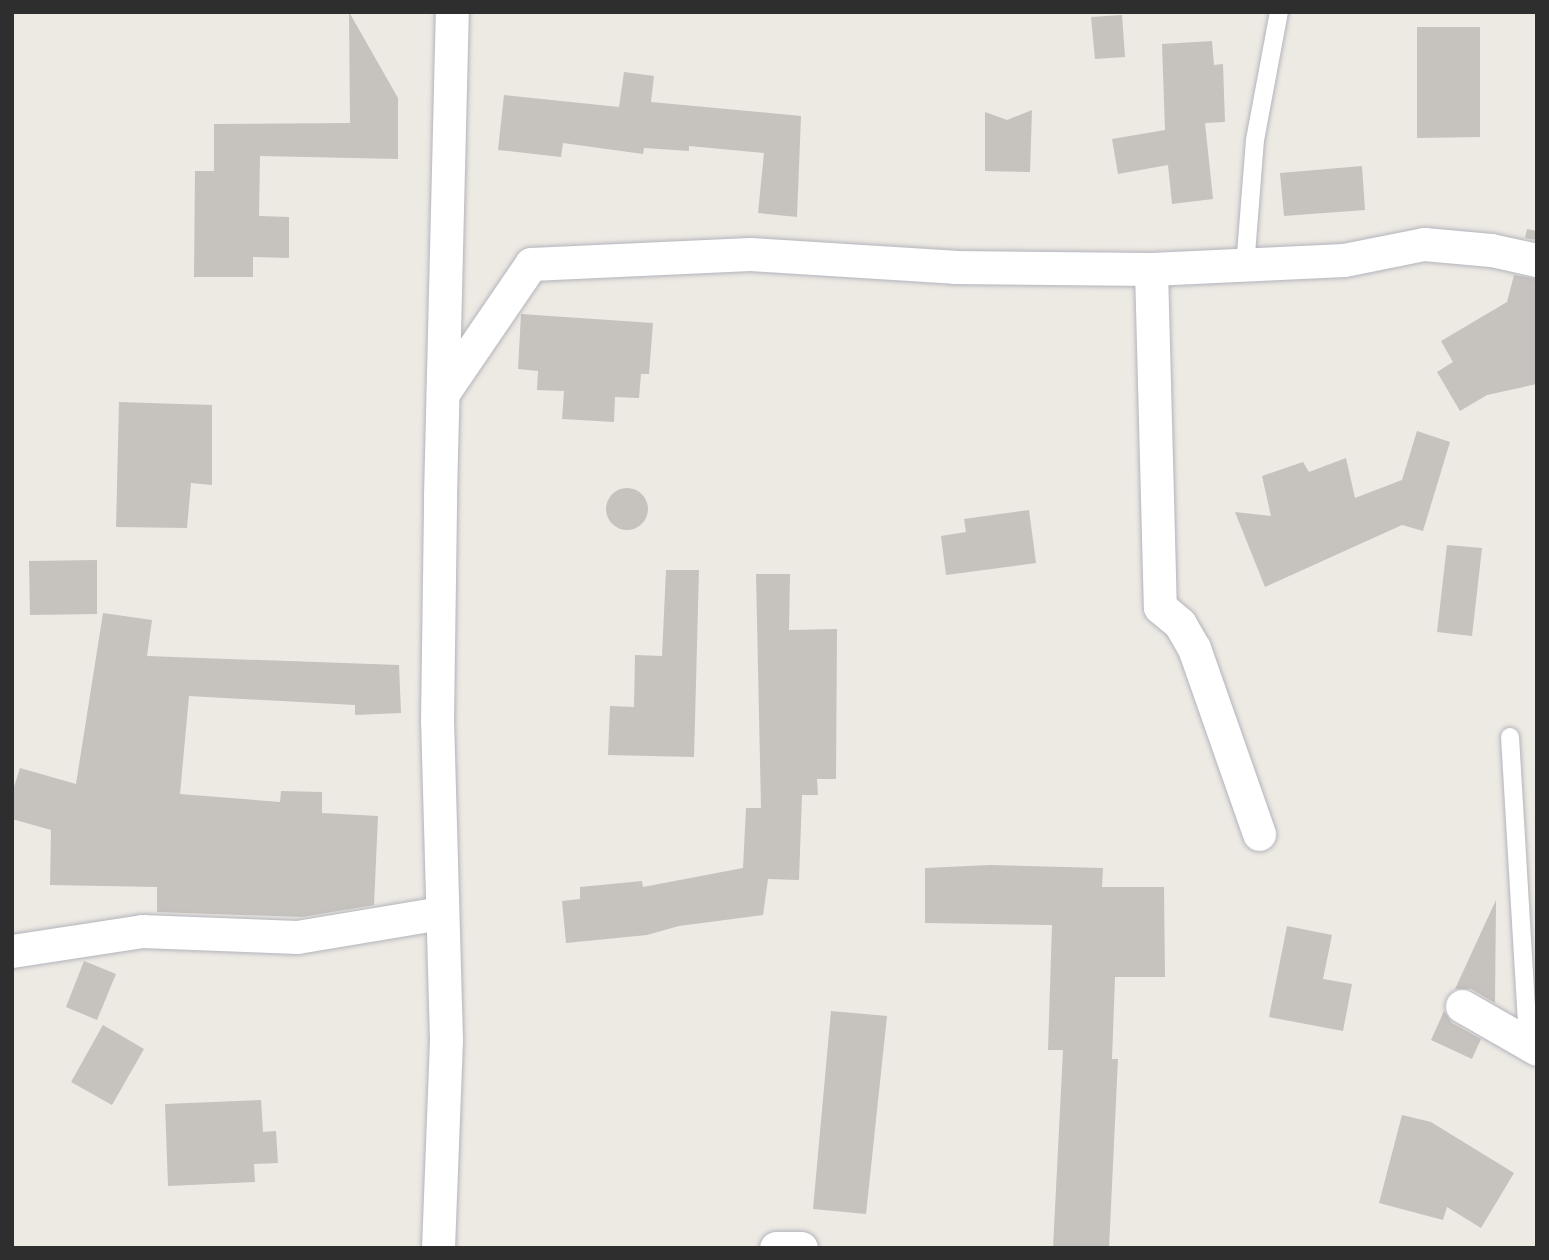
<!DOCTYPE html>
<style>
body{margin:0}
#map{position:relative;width:1549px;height:1260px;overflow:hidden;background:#ede9e3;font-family:"Work Sans",sans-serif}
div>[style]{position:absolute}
.building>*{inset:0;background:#c6c2be}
.round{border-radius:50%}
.roads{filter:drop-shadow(0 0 2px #b3b4bc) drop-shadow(0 0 2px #b3b4bc)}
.lane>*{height:18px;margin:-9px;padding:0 9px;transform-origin:9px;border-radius:9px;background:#fff}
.street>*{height:33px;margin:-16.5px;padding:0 16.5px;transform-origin:16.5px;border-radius:16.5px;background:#fff}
span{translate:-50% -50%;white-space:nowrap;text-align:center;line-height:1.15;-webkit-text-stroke:7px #fff;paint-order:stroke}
.frame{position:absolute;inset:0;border:14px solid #2e2e2e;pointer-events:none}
</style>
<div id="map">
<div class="building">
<div style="clip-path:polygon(349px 12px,398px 98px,398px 159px,260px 156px,259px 216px,289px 217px,289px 258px,253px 257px,253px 277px,194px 277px,195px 171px,214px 171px,214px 124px,350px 123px)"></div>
<div style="clip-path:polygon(1122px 15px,1125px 57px,1095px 59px,1091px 17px)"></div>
<div style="clip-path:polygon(1417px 27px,1480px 27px,1480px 137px,1417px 138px)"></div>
<div style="clip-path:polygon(1212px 41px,1214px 65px,1223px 64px,1225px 122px,1205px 123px,1213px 199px,1172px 204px,1168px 165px,1118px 174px,1112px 139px,1165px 130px,1162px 44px)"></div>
<div style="clip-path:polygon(624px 72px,654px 76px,651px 102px,801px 116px,797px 217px,758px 213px,764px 153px,689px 146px,689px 151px,644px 148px,643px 154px,563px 143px,561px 157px,498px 150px,504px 95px,619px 107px)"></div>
<div style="clip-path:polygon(1032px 110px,1030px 172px,985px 171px,985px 112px,1007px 120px)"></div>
<div style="clip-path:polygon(1362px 166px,1365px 210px,1284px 216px,1280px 173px)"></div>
<div style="clip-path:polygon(1527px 229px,1537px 231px,1537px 240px,1525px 238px)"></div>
<div style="clip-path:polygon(1514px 275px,1537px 279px,1537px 384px,1487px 395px,1460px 411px,1437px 372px,1453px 362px,1441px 341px,1507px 302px)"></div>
<div style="clip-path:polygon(521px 314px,653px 323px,649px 374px,641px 374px,639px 398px,615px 397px,614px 422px,562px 419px,564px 391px,537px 390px,538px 371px,518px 369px)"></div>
<div style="clip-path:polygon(119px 402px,212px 405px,212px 485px,191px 483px,187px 528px,116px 527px)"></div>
<div style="clip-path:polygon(1417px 431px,1450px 442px,1423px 531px,1402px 525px,1265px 587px,1235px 512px,1271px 516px,1262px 476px,1303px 462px,1309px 472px,1346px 458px,1355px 498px,1402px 480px)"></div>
<div class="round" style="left:606px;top:488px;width:42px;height:42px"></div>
<div style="clip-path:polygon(1029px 510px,1036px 563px,946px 575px,941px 536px,966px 532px,964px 519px)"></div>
<div style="clip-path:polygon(1447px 545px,1482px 548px,1472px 636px,1437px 632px)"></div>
<div style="clip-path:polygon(97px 560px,97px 614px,30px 615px,29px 561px)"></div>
<div style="clip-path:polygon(666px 570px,699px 570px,694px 757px,608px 755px,610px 706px,634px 707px,635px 655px,662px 656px)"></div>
<div style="clip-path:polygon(756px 574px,790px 574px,789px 630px,837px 629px,836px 779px,817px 779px,818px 795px,802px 795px,799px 880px,768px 879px,763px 915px,679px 926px,647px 935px,566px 943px,562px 901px,580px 899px,580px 887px,642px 881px,643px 887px,743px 868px,746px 808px,761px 808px)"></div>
<div style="clip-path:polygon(103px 613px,152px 620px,147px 656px,399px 665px,401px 713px,355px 715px,355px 705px,189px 696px,180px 794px,280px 802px,281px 791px,322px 792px,322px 813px,378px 816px,374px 905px,302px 917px,157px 912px,157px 887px,50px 885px,51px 830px,12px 819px,12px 793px,20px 768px,76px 784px)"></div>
<div style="clip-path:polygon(990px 865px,1103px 868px,1102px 887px,1164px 887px,1165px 977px,1115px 977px,1112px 1059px,1118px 1059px,1109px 1248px,1053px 1248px,1063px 1050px,1048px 1050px,1052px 925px,925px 923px,925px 868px)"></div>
<div style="clip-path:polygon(1496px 900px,1495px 1003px,1471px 989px,1455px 989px)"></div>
<div style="clip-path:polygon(1287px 926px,1332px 935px,1323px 979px,1352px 984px,1343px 1031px,1269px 1017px)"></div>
<div style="clip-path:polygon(84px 961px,116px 974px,97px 1020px,66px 1007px)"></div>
<div style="clip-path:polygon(831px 1011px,887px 1016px,866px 1214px,813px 1209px)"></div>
<div style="clip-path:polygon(1444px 1011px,1452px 1023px,1481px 1039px,1472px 1059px,1431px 1040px)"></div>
<div style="clip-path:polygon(103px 1025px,144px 1049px,112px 1105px,71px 1082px)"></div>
<div style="clip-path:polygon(261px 1100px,263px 1132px,276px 1131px,278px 1163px,254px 1164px,255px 1182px,168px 1186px,165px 1104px)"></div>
<div style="clip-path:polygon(1402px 1115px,1431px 1122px,1514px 1173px,1481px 1228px,1447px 1207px,1443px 1220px,1379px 1203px)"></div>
</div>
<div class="roads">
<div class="lane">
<div style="left:1245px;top:267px;width:127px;rotate:-85.5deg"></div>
<div style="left:1255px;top:140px;width:130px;rotate:-79.4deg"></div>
<div style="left:1510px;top:737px;width:308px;rotate:86.6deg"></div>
</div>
<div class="street">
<div style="left:1151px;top:269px;width:338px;rotate:88.5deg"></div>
<div style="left:1160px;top:607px;width:26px;rotate:40deg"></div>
<div style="left:1180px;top:624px;width:28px;rotate:60deg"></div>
<div style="left:1194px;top:648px;width:197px;rotate:70.7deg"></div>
<div style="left:443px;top:393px;width:156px;rotate:-55.7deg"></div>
<div style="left:531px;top:264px;width:219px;rotate:-2.6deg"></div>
<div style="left:750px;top:254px;width:204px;rotate:3.6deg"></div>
<div style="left:954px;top:267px;width:197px;rotate:0.6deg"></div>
<div style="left:1151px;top:269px;width:193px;rotate:-2.7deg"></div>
<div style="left:1344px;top:260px;width:82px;rotate:-11.3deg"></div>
<div style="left:1424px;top:244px;width:67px;rotate:5.1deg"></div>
<div style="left:1491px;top:250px;width:47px;rotate:12.3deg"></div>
<div style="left:12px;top:951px;width:132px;rotate:-8.7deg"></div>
<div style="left:142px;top:931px;width:155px;rotate:2.2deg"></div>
<div style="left:297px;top:937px;width:146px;rotate:-9.5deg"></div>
<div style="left:1462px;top:1006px;width:86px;rotate:29.8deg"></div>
<div style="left:438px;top:1248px;width:208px;rotate:-87.8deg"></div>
<div style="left:446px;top:1040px;width:319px;rotate:-91.6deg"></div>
<div style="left:437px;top:721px;width:225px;rotate:-89.2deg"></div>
<div style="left:440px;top:496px;width:484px;rotate:-88.6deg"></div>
<div style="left:776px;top:1248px;width:25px"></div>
</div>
</div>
<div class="frame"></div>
</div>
